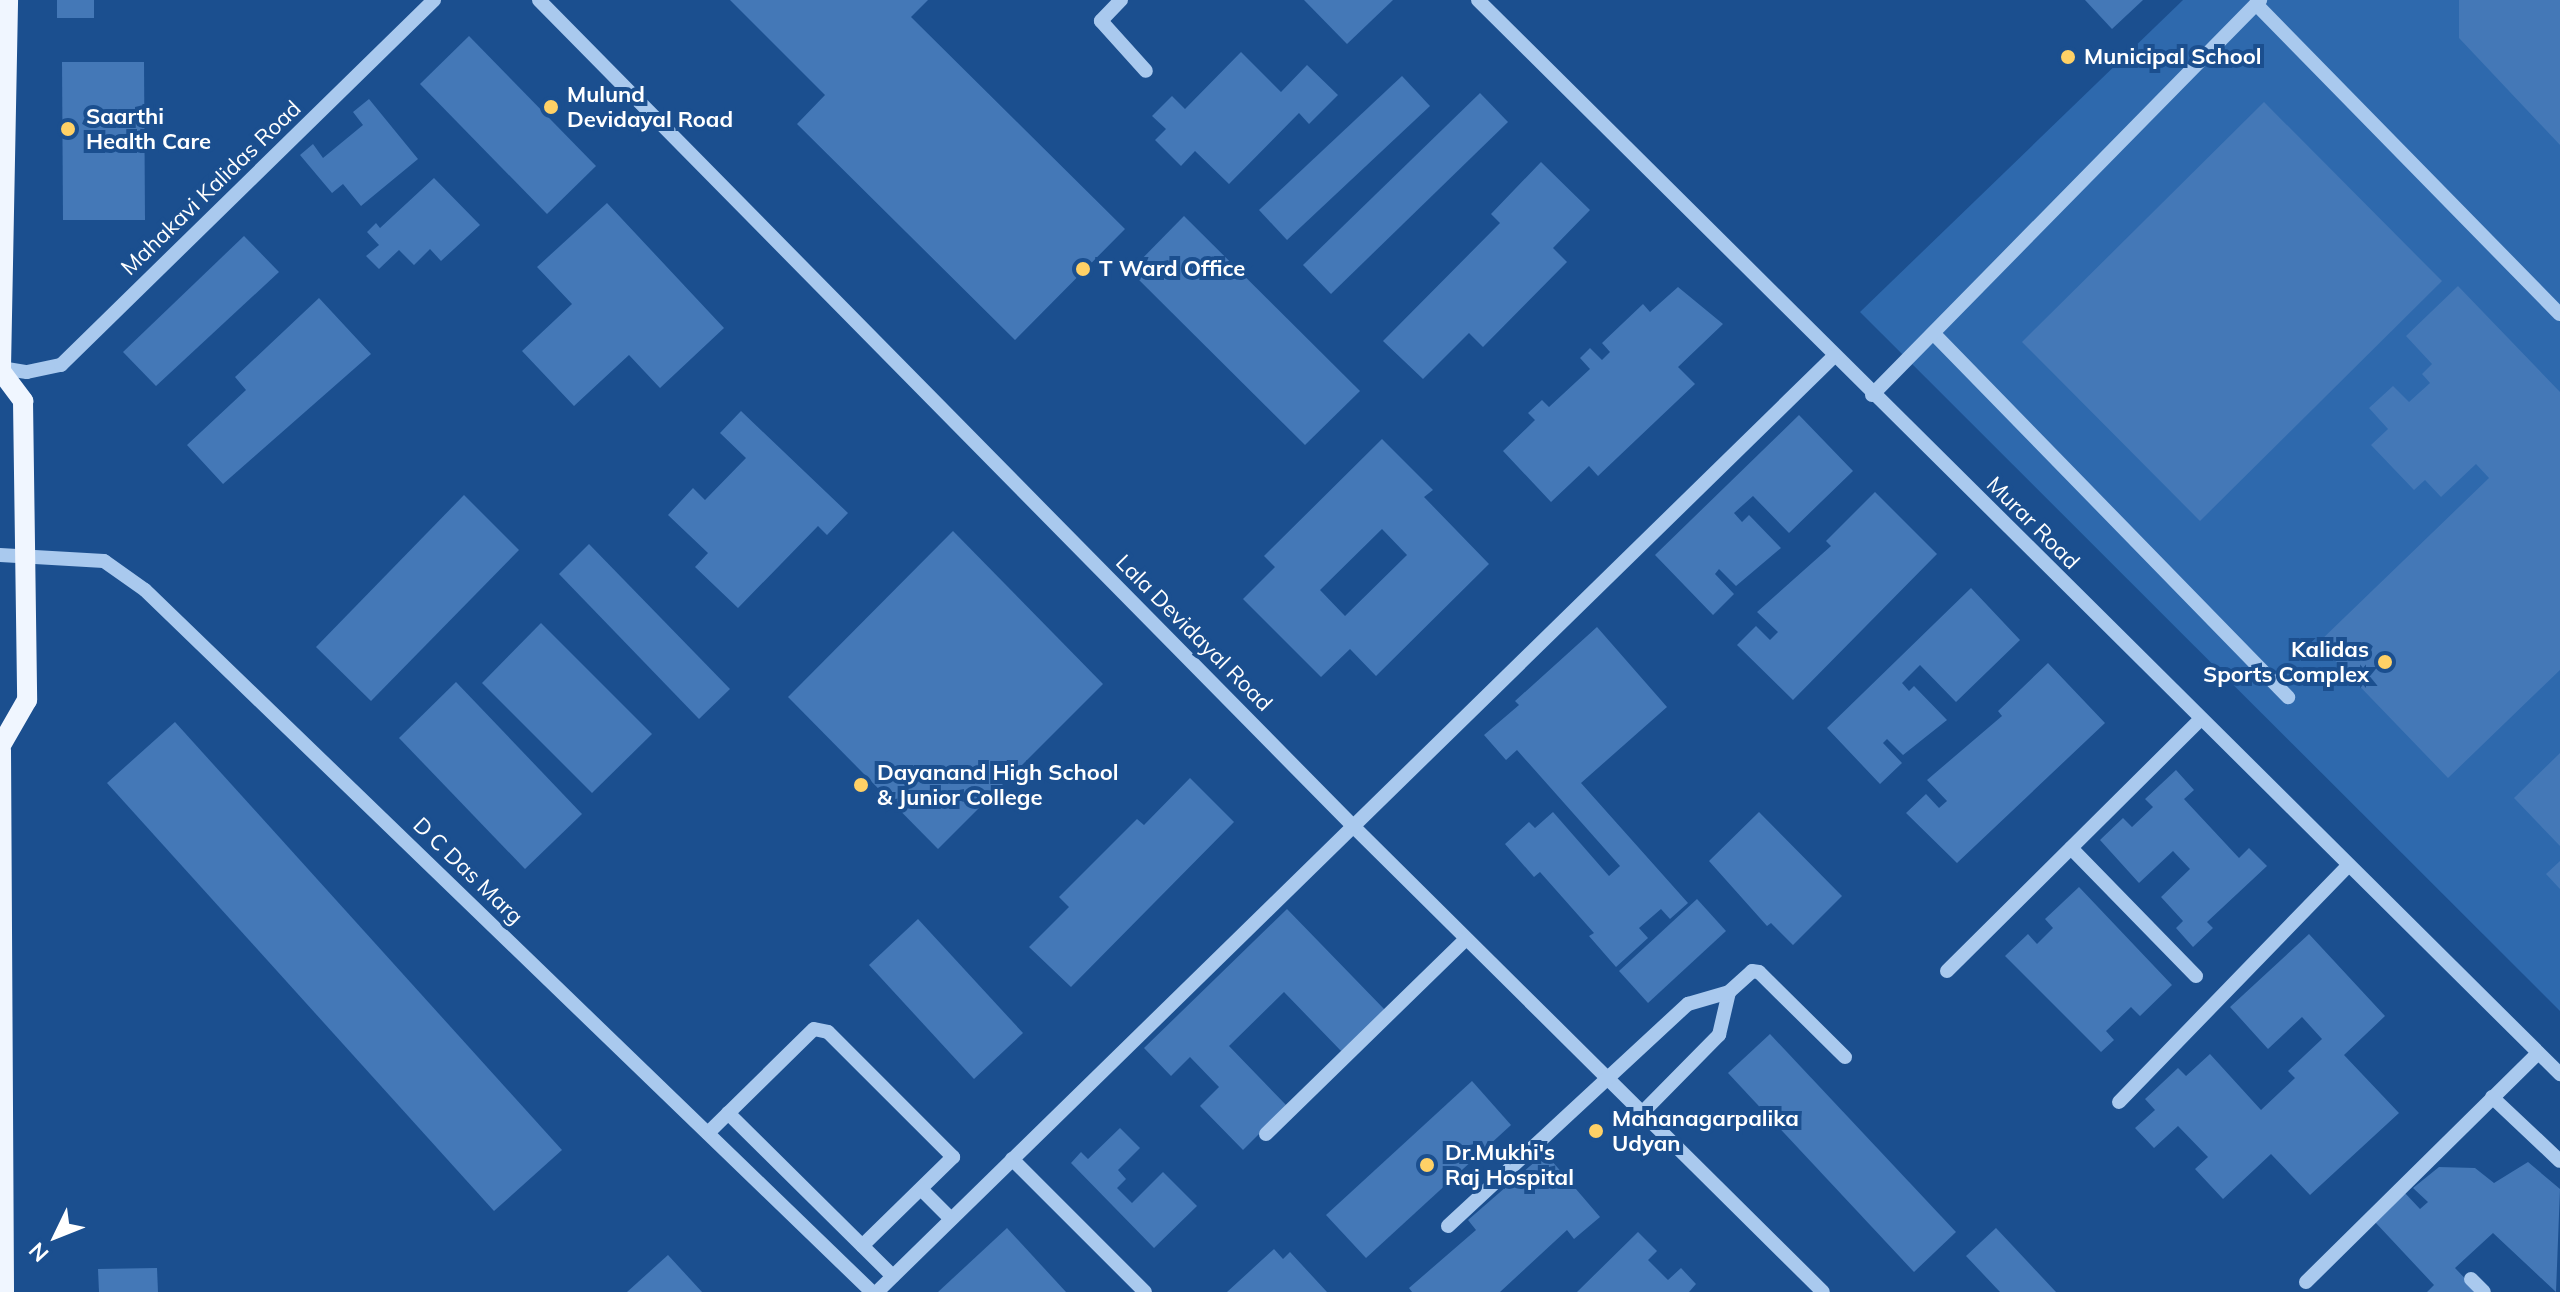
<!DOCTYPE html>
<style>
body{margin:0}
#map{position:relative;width:2560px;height:1292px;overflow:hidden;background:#1b4f8f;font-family:Mulish,sans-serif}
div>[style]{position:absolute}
.green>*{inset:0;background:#2e69ad}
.building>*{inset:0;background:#4478b7}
.minor>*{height:14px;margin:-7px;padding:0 7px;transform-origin:7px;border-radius:7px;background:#a9c9ee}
.major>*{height:20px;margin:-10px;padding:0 10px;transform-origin:10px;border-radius:10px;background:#f0f6ff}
.dots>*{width:22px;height:22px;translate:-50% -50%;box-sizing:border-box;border:4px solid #1b4f8f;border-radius:50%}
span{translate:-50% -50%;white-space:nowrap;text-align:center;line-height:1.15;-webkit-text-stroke:8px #1b4f8f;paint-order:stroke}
.poi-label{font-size:22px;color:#fff;font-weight:700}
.left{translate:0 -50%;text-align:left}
.right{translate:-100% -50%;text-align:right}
.street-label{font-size:22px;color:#fff}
.north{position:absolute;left:16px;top:1196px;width:80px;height:80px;-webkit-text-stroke:6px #1b4f8f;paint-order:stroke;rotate:227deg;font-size:22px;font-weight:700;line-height:32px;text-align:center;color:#fff}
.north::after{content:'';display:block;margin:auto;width:28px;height:36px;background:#fff;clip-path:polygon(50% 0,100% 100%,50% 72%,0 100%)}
</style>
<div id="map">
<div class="green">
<div style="clip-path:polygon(2183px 0,2560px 0,2560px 1011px,1860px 312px)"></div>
</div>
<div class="building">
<div style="clip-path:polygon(57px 0,94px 0,94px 18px,57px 18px)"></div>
<div style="clip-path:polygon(730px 0,928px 0,911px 17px,1125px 229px,1015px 340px,797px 124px,825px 95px)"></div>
<div style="clip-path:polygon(1304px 0,1393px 0,1347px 44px)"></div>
<div style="clip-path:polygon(2085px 0,2143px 0,2112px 29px)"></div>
<div style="clip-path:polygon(2459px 0,2560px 0,2560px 145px,2459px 38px)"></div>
<div style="clip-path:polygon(469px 36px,596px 166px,547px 214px,420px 84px)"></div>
<div style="clip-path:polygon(1241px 52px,1281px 92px,1307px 65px,1338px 95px,1309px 124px,1299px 113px,1229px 184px,1195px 151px,1181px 166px,1155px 140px,1166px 129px,1152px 116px,1172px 96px,1185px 109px)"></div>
<div style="clip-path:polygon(62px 62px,144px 62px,145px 220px,63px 220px)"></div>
<div style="clip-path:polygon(1402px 76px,1430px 106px,1287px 240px,1259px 210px)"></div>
<div style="clip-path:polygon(1480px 93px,1508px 122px,1331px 294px,1303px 265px)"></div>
<div style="clip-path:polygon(369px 99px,418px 159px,361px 206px,343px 184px,332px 193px,300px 155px,313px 144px,323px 158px,363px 125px,353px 112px)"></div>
<div style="clip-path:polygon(2264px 102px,2442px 281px,2200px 521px,2022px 342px)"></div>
<div style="clip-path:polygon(1541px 162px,1590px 210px,1553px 248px,1567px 262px,1483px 347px,1469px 333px,1423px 379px,1383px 341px,1500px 223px,1491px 214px)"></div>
<div style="clip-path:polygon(434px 178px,480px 225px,441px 261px,430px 249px,414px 265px,399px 250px,379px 269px,366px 256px,379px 245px,367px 232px,376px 223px,380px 228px)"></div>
<div style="clip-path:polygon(607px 203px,724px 328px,660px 388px,629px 355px,574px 406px,522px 351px,572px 304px,537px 267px)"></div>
<div style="clip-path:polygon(1184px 216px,1360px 391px,1305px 445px,1130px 271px)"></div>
<div style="clip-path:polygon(244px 236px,279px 272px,156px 386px,123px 352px)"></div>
<div style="clip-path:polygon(2458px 286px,2560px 392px,2560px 670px,2448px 778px,2318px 643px,2489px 478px,2476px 464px,2441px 497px,2425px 480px,2414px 490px,2371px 445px,2388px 429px,2369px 408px,2393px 386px,2409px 402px,2430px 383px,2422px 374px,2432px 364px,2406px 336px)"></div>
<div style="clip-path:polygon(1678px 287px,1723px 324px,1678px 367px,1695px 384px,1598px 476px,1589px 466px,1551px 502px,1503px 451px,1535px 420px,1528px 413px,1542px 400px,1549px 407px,1590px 369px,1580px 358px,1590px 348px,1602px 360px,1610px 352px,1602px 343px,1643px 304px,1650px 312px)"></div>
<div style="clip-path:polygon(319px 298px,371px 354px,223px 484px,187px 445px,246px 390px,235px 377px)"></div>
<div style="clip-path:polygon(741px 411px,848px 513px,827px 535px,818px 526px,738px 608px,695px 567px,708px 553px,668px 515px,693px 488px,705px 500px,746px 458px,720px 433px)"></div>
<div style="clip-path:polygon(1799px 415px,1853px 471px,1789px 533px,1753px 496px,1734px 513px,1742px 522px,1749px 515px,1781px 548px,1736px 586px,1719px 569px,1715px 574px,1734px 594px,1713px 615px,1655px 555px)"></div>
<div style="clip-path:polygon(evenodd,1382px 439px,1433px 490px,1424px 497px,1489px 564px,1376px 676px,1350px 649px,1321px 677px,1243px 599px,1275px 567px,1264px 556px,1382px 439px,1382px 529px,1407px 555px,1345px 616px,1320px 590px,1382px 529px)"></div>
<div style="clip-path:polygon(1875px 492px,1937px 554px,1793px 700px,1737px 645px,1756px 626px,1770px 640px,1778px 632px,1757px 612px,1831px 546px,1826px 541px)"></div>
<div style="clip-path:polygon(464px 495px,519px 550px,371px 701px,316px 647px)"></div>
<div style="clip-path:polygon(953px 531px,1103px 684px,938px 849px,788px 697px)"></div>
<div style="clip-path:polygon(589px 544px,730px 689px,699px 719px,559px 574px)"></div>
<div style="clip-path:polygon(1971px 588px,2020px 640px,1956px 702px,1920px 665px,1902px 683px,1909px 691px,1914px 686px,1947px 720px,1903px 755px,1887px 739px,1883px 743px,1902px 763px,1880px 784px,1827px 728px)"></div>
<div style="clip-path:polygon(541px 623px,652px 734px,592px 793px,482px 683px)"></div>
<div style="clip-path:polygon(1597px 627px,1667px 707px,1581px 783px,1688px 903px,1670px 919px,1661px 909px,1639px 928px,1648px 938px,1616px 967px,1589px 936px,1594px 933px,1540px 872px,1534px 877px,1505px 844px,1529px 822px,1535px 828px,1553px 812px,1609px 876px,1620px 866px,1517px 750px,1506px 760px,1484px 735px,1519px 705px,1515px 701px)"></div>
<div style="clip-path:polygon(2048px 663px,2105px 723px,1957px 863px,1906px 813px,1926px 794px,1939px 808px,1947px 801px,1927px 780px,2002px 716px,1998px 711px)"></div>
<div style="clip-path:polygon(456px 682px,582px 814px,525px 869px,399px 738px)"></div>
<div style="clip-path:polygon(175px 722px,562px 1150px,494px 1211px,107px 783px)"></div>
<div style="clip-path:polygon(2560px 753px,2560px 846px,2514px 798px)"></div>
<div style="clip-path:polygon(2176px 770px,2194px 790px,2184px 799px,2239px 858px,2249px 848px,2267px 866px,2207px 922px,2213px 928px,2193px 947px,2176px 928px,2183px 921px,2161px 897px,2190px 869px,2173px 851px,2139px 883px,2100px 840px,2123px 818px,2132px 827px,2153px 807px,2145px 799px)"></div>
<div style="clip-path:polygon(1190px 778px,1234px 822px,1071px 987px,1029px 947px,1069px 907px,1059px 897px,1137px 819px,1144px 825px)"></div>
<div style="clip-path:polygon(1759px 812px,1842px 896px,1793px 945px,1771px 923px,1767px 926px,1709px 861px)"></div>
<div style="clip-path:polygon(2560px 861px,2560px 889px,2546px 874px)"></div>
<div style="clip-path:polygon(2079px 887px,2172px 985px,2140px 1016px,2131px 1007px,2106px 1031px,2114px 1040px,2101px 1052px,2005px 956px,2028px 934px,2037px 944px,2053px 928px,2045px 919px)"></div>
<div style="clip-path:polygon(1697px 899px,1726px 931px,1648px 1003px,1619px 971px)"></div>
<div style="clip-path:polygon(1287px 909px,1386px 1011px,1343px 1053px,1284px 992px,1229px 1046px,1287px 1106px,1243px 1150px,1200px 1106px,1219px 1087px,1190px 1057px,1171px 1076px,1144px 1048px)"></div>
<div style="clip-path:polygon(918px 919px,1023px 1033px,974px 1079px,869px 965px)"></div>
<div style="clip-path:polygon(2309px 934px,2385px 1016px,2344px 1055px,2399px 1113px,2310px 1195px,2271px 1154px,2223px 1199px,2195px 1169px,2208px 1157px,2178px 1126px,2154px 1148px,2135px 1128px,2155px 1110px,2145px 1099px,2178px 1068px,2186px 1076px,2210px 1054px,2261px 1110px,2295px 1078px,2288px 1071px,2322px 1039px,2302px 1017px,2268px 1049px,2230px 1007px)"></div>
<div style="clip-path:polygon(1770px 1034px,1956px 1232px,1914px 1272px,1728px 1073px)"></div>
<div style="clip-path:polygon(1472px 1081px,1511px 1125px,1366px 1258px,1326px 1215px)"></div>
<div style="clip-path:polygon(1120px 1128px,1140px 1148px,1118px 1170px,1126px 1179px,1117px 1188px,1132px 1203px,1163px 1172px,1197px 1206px,1154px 1248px,1071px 1163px,1081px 1152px,1088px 1159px)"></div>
<div style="clip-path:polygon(1545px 1153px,1600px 1217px,1574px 1239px,1567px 1230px,1500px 1292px,1412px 1292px,1409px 1288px,1476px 1230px,1468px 1220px)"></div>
<div style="clip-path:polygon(2528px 1162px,2560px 1189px,2556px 1292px,2493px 1233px,2455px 1268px,2478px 1292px,2427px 1292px,2434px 1285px,2375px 1222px,2404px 1192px,2420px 1209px,2428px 1202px,2413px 1188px,2439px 1167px,2475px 1168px,2494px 1183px)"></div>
<div style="clip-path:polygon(1007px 1228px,1066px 1292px,938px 1292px)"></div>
<div style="clip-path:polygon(1996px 1228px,2056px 1292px,2000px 1292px,1966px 1256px)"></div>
<div style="clip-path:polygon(1638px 1232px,1657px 1251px,1648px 1260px,1668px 1280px,1681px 1268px,1696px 1284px,1689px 1292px,1577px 1292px)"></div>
<div style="clip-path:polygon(1274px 1249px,1283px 1259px,1290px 1252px,1327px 1292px,1227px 1292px)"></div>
<div style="clip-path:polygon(668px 1255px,702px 1292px,627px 1292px)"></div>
<div style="clip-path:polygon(157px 1268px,158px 1292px,99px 1292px,98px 1269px)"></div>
</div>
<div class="minor">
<div style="left:539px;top:0;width:1161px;rotate:45.42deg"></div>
<div style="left:1354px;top:827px;width:660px;rotate:44.75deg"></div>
<div style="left:1121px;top:0;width:29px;rotate:134deg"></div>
<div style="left:1101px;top:21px;width:67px;rotate:48deg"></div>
<div style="left:1478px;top:0;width:1525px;rotate:44.79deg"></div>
<div style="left:2256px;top:4px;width:434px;rotate:45.6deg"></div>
<div style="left:1935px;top:335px;width:506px;rotate:45.72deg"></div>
<div style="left:1px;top:368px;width:26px;rotate:9deg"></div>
<div style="left:27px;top:372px;width:35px;rotate:-12deg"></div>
<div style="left:61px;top:365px;width:522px;rotate:-44.38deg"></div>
<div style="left:1872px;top:395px;width:554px;rotate:-45.51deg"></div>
<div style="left:0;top:555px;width:104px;rotate:3.3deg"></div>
<div style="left:104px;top:561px;width:50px;rotate:35.3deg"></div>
<div style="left:145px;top:590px;width:1011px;rotate:44deg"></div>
<div style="left:2071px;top:848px;width:179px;rotate:45.7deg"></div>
<div style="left:1947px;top:971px;width:358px;rotate:-44.8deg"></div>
<div style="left:2492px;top:1097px;width:93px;rotate:43.3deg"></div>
<div style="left:2119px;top:1102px;width:330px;rotate:-45.9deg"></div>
<div style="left:728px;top:1113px;width:232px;rotate:44.7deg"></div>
<div style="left:1642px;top:1113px;width:110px;rotate:-45.4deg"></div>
<div style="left:1719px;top:1035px;width:44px;rotate:-76.9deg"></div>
<div style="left:1729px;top:992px;width:31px;rotate:-42deg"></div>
<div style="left:1752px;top:971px;width:7px;rotate:8deg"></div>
<div style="left:1759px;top:972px;width:121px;rotate:44.7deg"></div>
<div style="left:708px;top:1133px;width:148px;rotate:-44.5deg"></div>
<div style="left:814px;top:1029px;width:14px;rotate:12deg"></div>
<div style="left:828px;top:1032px;width:177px;rotate:45deg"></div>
<div style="left:953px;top:1157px;width:127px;rotate:135.6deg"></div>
<div style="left:1266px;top:1134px;width:279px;rotate:-44.3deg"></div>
<div style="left:1012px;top:1159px;width:188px;rotate:45deg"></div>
<div style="left:922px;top:1190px;width:41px;rotate:45deg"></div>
<div style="left:1448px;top:1226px;width:327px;rotate:-42.8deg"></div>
<div style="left:1688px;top:1004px;width:43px;rotate:-16.3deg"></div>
<div style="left:2471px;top:1279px;width:18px;rotate:45deg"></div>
<div style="left:2306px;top:1282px;width:326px;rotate:-44.6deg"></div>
<div style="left:877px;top:1292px;width:1337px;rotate:-44.36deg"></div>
</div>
<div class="major">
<div style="left:1px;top:368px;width:368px;rotate:-88.9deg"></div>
<div style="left:0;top:370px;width:39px;rotate:53deg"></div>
<div style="left:23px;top:401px;width:299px;rotate:89.2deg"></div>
<div style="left:27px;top:700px;width:54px;rotate:119.9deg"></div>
<div style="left:1px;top:750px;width:542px;rotate:89.68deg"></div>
</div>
<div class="dots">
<div style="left:2068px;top:57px;background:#ffd166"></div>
<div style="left:551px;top:107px;background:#ffd166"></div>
<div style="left:68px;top:129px;background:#ffd166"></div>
<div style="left:1083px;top:269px;background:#ffd166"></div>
<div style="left:2385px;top:662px;background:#ffd166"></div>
<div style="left:861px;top:785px;background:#ffd166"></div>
<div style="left:1596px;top:1131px;background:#ffd166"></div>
<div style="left:1427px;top:1165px;background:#ffd166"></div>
</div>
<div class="poi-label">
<span class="left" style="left:2084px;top:57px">Municipal School</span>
<span class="left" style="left:567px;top:107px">Mulund<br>Devidayal Road</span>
<span class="left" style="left:86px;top:129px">Saarthi<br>Health Care</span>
<span class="left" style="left:1099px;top:269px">T Ward Office</span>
<span class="right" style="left:2369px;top:662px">Kalidas<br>Sports Complex</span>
<span class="left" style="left:877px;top:785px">Dayanand High School<br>&amp; Junior College</span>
<span class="left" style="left:1612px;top:1131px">Mahanagarpalika<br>Udyan</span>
<span class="left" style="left:1445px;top:1165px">Dr.Mukhi's<br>Raj Hospital</span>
</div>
<div class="street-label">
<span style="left:211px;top:188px;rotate:-44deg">Mahakavi Kalidas Road</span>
<span style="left:2033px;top:523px;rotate:45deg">Murar Road</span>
<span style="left:1194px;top:633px;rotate:45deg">Lala Devidayal Road</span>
<span style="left:468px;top:871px;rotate:44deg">D C Das Marg</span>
</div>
<div class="north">N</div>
</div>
